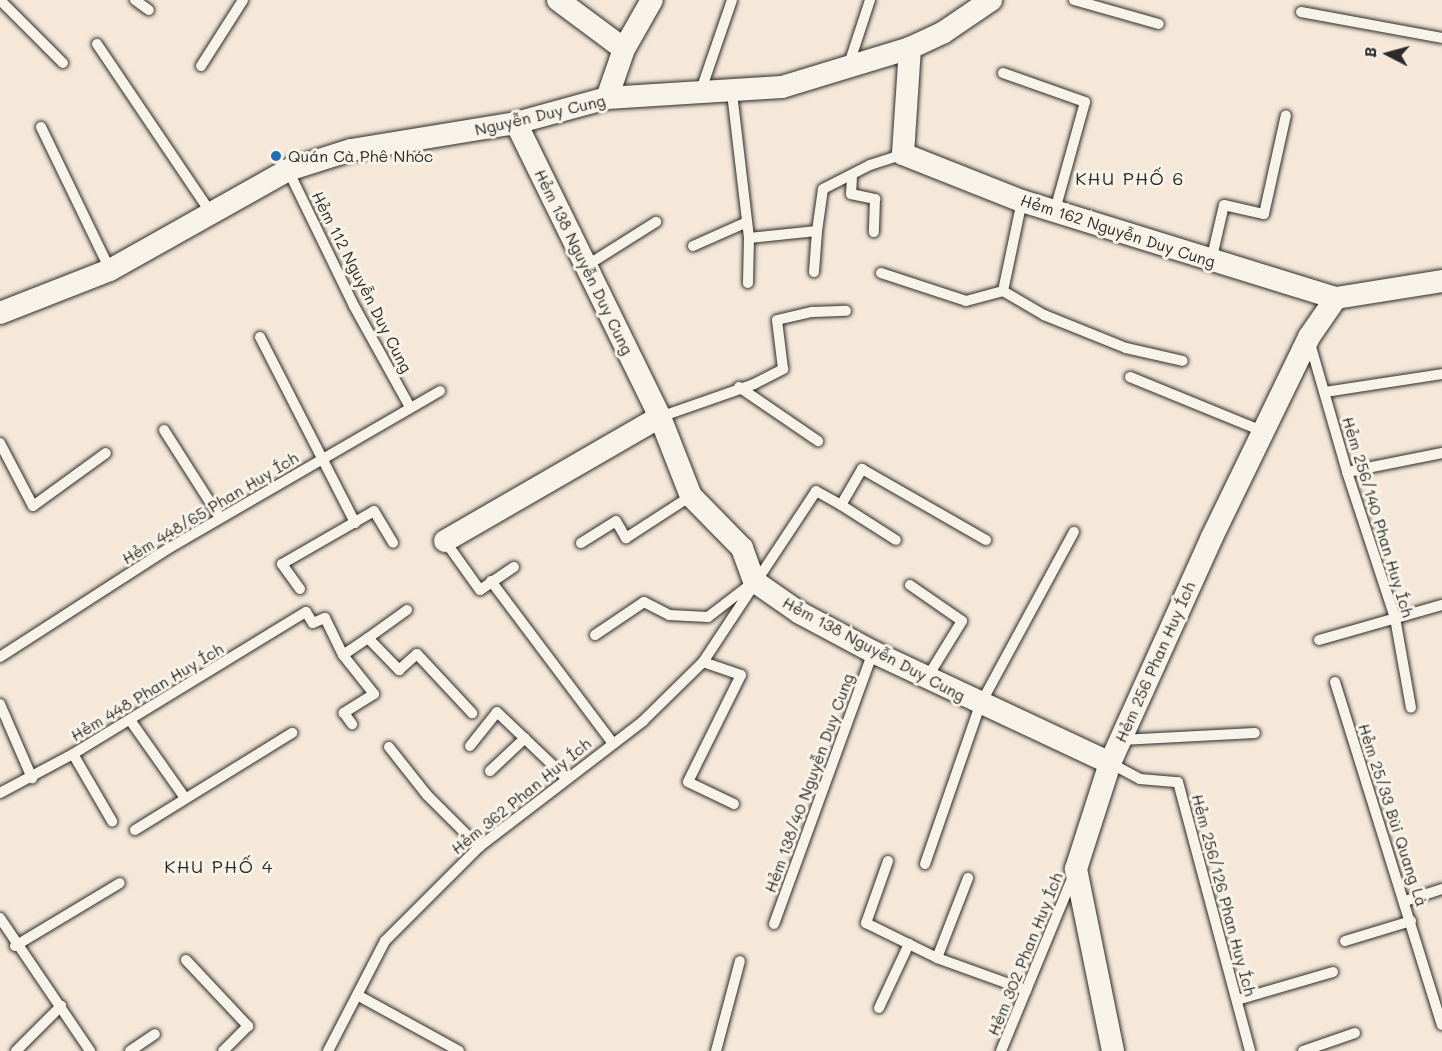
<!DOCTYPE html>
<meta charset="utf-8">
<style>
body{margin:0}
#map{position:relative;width:1442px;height:1051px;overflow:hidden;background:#f5e8d9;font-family:Mali,sans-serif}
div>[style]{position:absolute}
.roads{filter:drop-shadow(0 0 2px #2b2b2b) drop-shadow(0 0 2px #2b2b2b)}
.lane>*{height:10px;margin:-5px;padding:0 5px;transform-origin:5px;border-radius:5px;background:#f7f3e8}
.street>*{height:22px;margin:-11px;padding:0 11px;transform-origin:11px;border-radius:11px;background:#f7f3e8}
.dots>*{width:16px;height:16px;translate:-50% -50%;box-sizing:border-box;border:3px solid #f7f3e8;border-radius:50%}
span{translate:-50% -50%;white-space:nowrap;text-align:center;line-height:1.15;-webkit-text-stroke:6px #f7f3e8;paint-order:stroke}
.street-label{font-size:16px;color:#2b2b2b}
.poi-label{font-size:16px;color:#2b2b2b}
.left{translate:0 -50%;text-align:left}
.neighbourhood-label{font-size:18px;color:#2b2b2b;letter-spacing:1.5px}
.north{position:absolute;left:1358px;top:24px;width:60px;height:60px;-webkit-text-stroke:4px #f7f3e8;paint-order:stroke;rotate:276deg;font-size:16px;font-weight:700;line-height:24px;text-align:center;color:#2b2b2b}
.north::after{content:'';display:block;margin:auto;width:21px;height:27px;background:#2b2b2b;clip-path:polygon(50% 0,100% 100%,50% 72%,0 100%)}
</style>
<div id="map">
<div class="roads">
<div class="lane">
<div style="left:0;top:0;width:89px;rotate:45deg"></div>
<div style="left:135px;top:0;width:17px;rotate:36deg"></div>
<div style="left:1074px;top:0;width:88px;rotate:15.8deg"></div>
<div style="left:1301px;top:12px;width:143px;rotate:10.4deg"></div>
<div style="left:97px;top:44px;width:204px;rotate:56deg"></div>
<div style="left:201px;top:66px;width:78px;rotate:-57.5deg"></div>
<div style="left:848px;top:67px;width:71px;rotate:-71.8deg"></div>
<div style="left:1003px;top:73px;width:87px;rotate:19.5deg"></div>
<div style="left:1085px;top:102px;width:112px;rotate:105.5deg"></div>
<div style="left:700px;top:93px;width:98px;rotate:-71deg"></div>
<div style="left:732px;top:93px;width:146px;rotate:83.3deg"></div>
<div style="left:749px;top:238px;width:45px;rotate:91.3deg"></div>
<div style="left:41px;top:127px;width:159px;rotate:64.2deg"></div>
<div style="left:288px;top:170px;width:151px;rotate:64.1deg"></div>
<div style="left:354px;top:306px;width:115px;rotate:61deg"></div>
<div style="left:852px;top:176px;width:18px;rotate:93deg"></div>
<div style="left:851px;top:194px;width:25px;rotate:12deg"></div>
<div style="left:875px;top:199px;width:33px;rotate:92deg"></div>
<div style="left:749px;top:238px;width:68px;rotate:-5.9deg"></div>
<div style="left:817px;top:231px;width:42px;rotate:-81.9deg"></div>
<div style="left:823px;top:189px;width:53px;rotate:-27.1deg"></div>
<div style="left:870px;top:165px;width:35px;rotate:-18deg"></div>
<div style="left:693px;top:246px;width:57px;rotate:-23.9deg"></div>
<div style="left:1211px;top:261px;width:57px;rotate:-76.9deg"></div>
<div style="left:1224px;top:205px;width:41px;rotate:12.7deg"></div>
<div style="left:1264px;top:214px;width:101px;rotate:-77.5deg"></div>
<div style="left:586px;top:266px;width:83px;rotate:-32.2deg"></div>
<div style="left:814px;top:272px;width:41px;rotate:-85.8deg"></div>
<div style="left:881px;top:273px;width:89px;rotate:18.2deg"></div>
<div style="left:966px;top:301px;width:38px;rotate:-15deg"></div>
<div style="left:1003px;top:291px;width:48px;rotate:30.3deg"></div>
<div style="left:1044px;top:315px;width:88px;rotate:21.9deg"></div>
<div style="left:1126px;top:348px;width:58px;rotate:12.8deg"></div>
<div style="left:1003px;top:291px;width:92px;rotate:-78.1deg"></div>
<div style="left:260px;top:337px;width:209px;rotate:62.9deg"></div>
<div style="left:1309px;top:340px;width:137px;rotate:73.9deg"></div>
<div style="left:1347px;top:472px;width:154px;rotate:71.8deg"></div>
<div style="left:1395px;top:618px;width:91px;rotate:79.9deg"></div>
<div style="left:1130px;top:377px;width:143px;rotate:22.2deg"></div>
<div style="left:739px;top:387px;width:96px;rotate:34.4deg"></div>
<div style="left:1325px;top:392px;width:118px;rotate:-8.7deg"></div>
<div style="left:660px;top:417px;width:100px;rotate:-19.3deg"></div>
<div style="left:754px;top:384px;width:33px;rotate:-27deg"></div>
<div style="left:783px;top:369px;width:49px;rotate:-97deg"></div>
<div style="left:777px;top:320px;width:37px;rotate:-13deg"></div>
<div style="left:813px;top:312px;width:33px;rotate:-2deg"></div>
<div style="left:164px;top:430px;width:104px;rotate:57.5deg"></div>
<div style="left:0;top:443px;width:71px;rotate:62.4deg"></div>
<div style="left:33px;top:506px;width:90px;rotate:-36deg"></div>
<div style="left:1347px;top:472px;width:97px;rotate:-11.3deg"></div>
<div style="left:841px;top:505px;width:65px;rotate:32.5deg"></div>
<div style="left:445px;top:541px;width:60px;rotate:54.5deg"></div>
<div style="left:480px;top:590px;width:41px;rotate:-34.1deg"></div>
<div style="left:581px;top:543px;width:41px;rotate:-32.2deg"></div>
<div style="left:616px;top:521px;width:20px;rotate:60deg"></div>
<div style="left:626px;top:538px;width:77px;rotate:-32.9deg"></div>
<div style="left:491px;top:581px;width:201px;rotate:53.1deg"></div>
<div style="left:910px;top:585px;width:63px;rotate:34.7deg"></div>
<div style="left:962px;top:621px;width:65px;rotate:121.7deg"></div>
<div style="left:300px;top:589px;width:31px;rotate:-126deg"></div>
<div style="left:282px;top:564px;width:106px;rotate:-29.9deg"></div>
<div style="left:374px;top:511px;width:37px;rotate:59deg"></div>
<div style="left:407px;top:610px;width:48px;rotate:144.3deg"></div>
<div style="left:368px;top:638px;width:45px;rotate:45.9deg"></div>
<div style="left:399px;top:670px;width:24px;rotate:-42deg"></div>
<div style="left:417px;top:654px;width:81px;rotate:47deg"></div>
<div style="left:595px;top:635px;width:59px;rotate:-34deg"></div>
<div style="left:644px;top:602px;width:28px;rotate:27deg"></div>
<div style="left:669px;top:615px;width:39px;rotate:3deg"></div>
<div style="left:708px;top:617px;width:49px;rotate:-37.6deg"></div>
<div style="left:1319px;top:640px;width:128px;rotate:-15.9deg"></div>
<div style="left:343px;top:655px;width:30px;rotate:-34deg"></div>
<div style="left:0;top:657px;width:203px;rotate:-32.8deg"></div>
<div style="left:171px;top:547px;width:311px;rotate:-30.1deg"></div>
<div style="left:703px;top:662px;width:40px;rotate:18.9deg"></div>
<div style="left:741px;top:675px;width:119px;rotate:116.4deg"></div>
<div style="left:688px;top:782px;width:51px;rotate:25.6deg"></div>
<div style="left:1335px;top:682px;width:359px;rotate:72.7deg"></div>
<div style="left:0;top:704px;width:81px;rotate:66.6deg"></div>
<div style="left:130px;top:720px;width:95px;rotate:54.8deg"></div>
<div style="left:1121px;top:740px;width:134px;rotate:-3deg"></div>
<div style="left:470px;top:746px;width:43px;rotate:-51.5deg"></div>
<div style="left:497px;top:712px;width:94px;rotate:43.7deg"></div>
<div style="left:389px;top:747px;width:61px;rotate:51.6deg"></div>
<div style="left:427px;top:795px;width:74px;rotate:45deg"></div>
<div style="left:73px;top:754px;width:78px;rotate:59.8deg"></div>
<div style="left:1110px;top:763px;width:34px;rotate:28deg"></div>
<div style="left:1140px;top:779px;width:38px;rotate:5deg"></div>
<div style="left:1178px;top:782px;width:278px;rotate:75deg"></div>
<div style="left:490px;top:771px;width:48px;rotate:-43.3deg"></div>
<div style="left:0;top:793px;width:83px;rotate:-28.1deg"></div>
<div style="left:73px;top:754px;width:273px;rotate:-31.4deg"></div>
<div style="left:306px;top:612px;width:13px;rotate:58deg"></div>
<div style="left:313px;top:623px;width:13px;rotate:-23deg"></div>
<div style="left:325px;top:618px;width:41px;rotate:64.1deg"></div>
<div style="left:343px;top:655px;width:50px;rotate:51.5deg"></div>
<div style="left:374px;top:694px;width:36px;rotate:148deg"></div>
<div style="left:344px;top:713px;width:14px;rotate:54deg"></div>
<div style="left:135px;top:830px;width:185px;rotate:-31.7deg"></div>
<div style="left:888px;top:861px;width:66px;rotate:109.5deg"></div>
<div style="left:866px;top:923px;width:79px;rotate:26.2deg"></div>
<div style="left:937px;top:958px;width:95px;rotate:19.8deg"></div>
<div style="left:925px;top:864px;width:168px;rotate:-70.9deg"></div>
<div style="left:980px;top:705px;width:197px;rotate:-61.5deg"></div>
<div style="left:1405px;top:901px;width:39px;rotate:-18deg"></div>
<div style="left:0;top:918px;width:161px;rotate:55.9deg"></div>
<div style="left:774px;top:924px;width:289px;rotate:-70deg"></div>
<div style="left:1345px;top:941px;width:69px;rotate:-16.9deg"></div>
<div style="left:15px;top:946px;width:122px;rotate:-31deg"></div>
<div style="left:937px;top:958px;width:86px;rotate:-68.8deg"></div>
<div style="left:186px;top:960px;width:91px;rotate:46.8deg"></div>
<div style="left:248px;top:1026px;width:35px;rotate:135deg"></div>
<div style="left:359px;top:996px;width:114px;rotate:28.8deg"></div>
<div style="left:1237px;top:1000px;width:100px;rotate:-16.3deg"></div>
<div style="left:879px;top:1008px;width:71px;rotate:-64.9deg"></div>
<div style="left:16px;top:1051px;width:64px;rotate:-45deg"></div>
<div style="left:130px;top:1051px;width:30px;rotate:-34deg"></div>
<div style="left:328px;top:1051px;width:124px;rotate:-62.6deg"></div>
<div style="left:385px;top:941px;width:133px;rotate:-45deg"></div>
<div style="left:479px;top:847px;width:207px;rotate:-37.5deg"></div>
<div style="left:643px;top:721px;width:84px;rotate:-44.5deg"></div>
<div style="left:703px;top:662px;width:205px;rotate:-56.5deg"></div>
<div style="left:816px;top:491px;width:29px;rotate:29deg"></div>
<div style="left:841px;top:505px;width:42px;rotate:-59.7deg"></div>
<div style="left:862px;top:469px;width:143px;rotate:29.8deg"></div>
<div style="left:716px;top:1051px;width:93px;rotate:-75.1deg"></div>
<div style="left:1001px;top:1051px;width:189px;rotate:-67.6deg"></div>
<div style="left:1303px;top:1051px;width:55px;rotate:-19.1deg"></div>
</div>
<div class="street">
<div style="left:558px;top:0;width:82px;rotate:36.6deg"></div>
<div style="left:624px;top:49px;width:52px;rotate:109.1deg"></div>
<div style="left:910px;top:48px;width:106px;rotate:93.8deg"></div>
<div style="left:903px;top:154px;width:128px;rotate:21.6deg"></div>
<div style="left:1022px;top:201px;width:329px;rotate:17.2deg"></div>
<div style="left:1336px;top:298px;width:107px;rotate:-9.1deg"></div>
<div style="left:624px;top:49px;width:56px;rotate:-60.3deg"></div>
<div style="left:516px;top:123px;width:327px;rotate:63.9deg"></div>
<div style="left:660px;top:417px;width:85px;rotate:68.6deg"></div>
<div style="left:691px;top:496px;width:73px;rotate:45.6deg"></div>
<div style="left:742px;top:548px;width:35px;rotate:70deg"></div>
<div style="left:754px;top:581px;width:56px;rotate:34.8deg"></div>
<div style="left:800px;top:613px;width:83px;rotate:28.1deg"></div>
<div style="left:873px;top:652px;width:262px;rotate:25.1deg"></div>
<div style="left:0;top:313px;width:118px;rotate:-21.4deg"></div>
<div style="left:110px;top:270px;width:204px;rotate:-29.3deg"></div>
<div style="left:288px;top:170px;width:66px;rotate:-17.6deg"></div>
<div style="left:351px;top:150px;width:167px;rotate:-9.3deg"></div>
<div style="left:516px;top:123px;width:94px;rotate:-15.4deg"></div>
<div style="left:607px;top:98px;width:175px;rotate:-3.6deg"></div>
<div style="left:782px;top:87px;width:134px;rotate:-16.9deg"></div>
<div style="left:910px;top:48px;width:38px;rotate:-25deg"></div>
<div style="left:944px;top:32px;width:57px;rotate:-34.2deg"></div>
<div style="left:445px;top:541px;width:248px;rotate:-30deg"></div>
<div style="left:1113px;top:1051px;width:186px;rotate:-101.5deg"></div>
<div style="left:1076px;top:869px;width:111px;rotate:-72.2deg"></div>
<div style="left:1110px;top:763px;width:246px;rotate:-65.7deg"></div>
<div style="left:1211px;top:539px;width:225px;rotate:-64.1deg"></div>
<div style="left:1309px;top:337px;width:47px;rotate:-55.3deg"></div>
</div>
</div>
<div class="dots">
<div style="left:276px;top:156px;background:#1f6fb2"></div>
</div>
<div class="street-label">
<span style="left:540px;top:115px;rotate:-13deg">Nguyễn Duy Cung</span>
<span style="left:1118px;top:231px;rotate:18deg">Hẻm 162 Nguyễn Duy Cung</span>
<span style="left:584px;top:262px;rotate:64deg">Hẻm 138 Nguyễn Duy Cung</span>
<span style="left:362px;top:282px;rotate:63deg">Hẻm 112 Nguyễn Duy Cung</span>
<span style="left:210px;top:508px;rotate:-31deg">Hẻm 448/65 Phan Huy Ích</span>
<span style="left:1378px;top:517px;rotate:73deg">Hẻm 256/140 Phan Huy Ích</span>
<span style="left:874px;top:649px;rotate:28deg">Hẻm 138 Nguyễn Duy Cung</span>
<span style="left:1155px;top:662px;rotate:-66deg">Hẻm 256 Phan Huy Ích</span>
<span style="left:147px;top:692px;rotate:-31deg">Hẻm 448 Phan Huy Ích</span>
<span style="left:809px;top:783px;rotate:-70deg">Hẻm 138/40 Nguyễn Duy Cung</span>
<span style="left:521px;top:796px;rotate:-39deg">Hẻm 362 Phan Huy Ích</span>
<span style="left:1393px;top:815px;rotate:72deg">Hẻm 25/33 Bùi Quang Là</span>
<span style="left:1224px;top:895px;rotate:75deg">Hẻm 256/126 Phan Huy Ích</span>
<span style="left:1025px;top:954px;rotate:-68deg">Hẻm 302 Phan Huy Ích</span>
</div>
<div class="poi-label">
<span class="left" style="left:288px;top:156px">Quán Cà Phê Nhóc</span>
</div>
<div class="neighbourhood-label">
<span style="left:1130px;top:178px">KHU PHỐ 6</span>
<span style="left:219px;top:866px">KHU PHỐ 4</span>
</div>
<div class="north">B</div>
</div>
